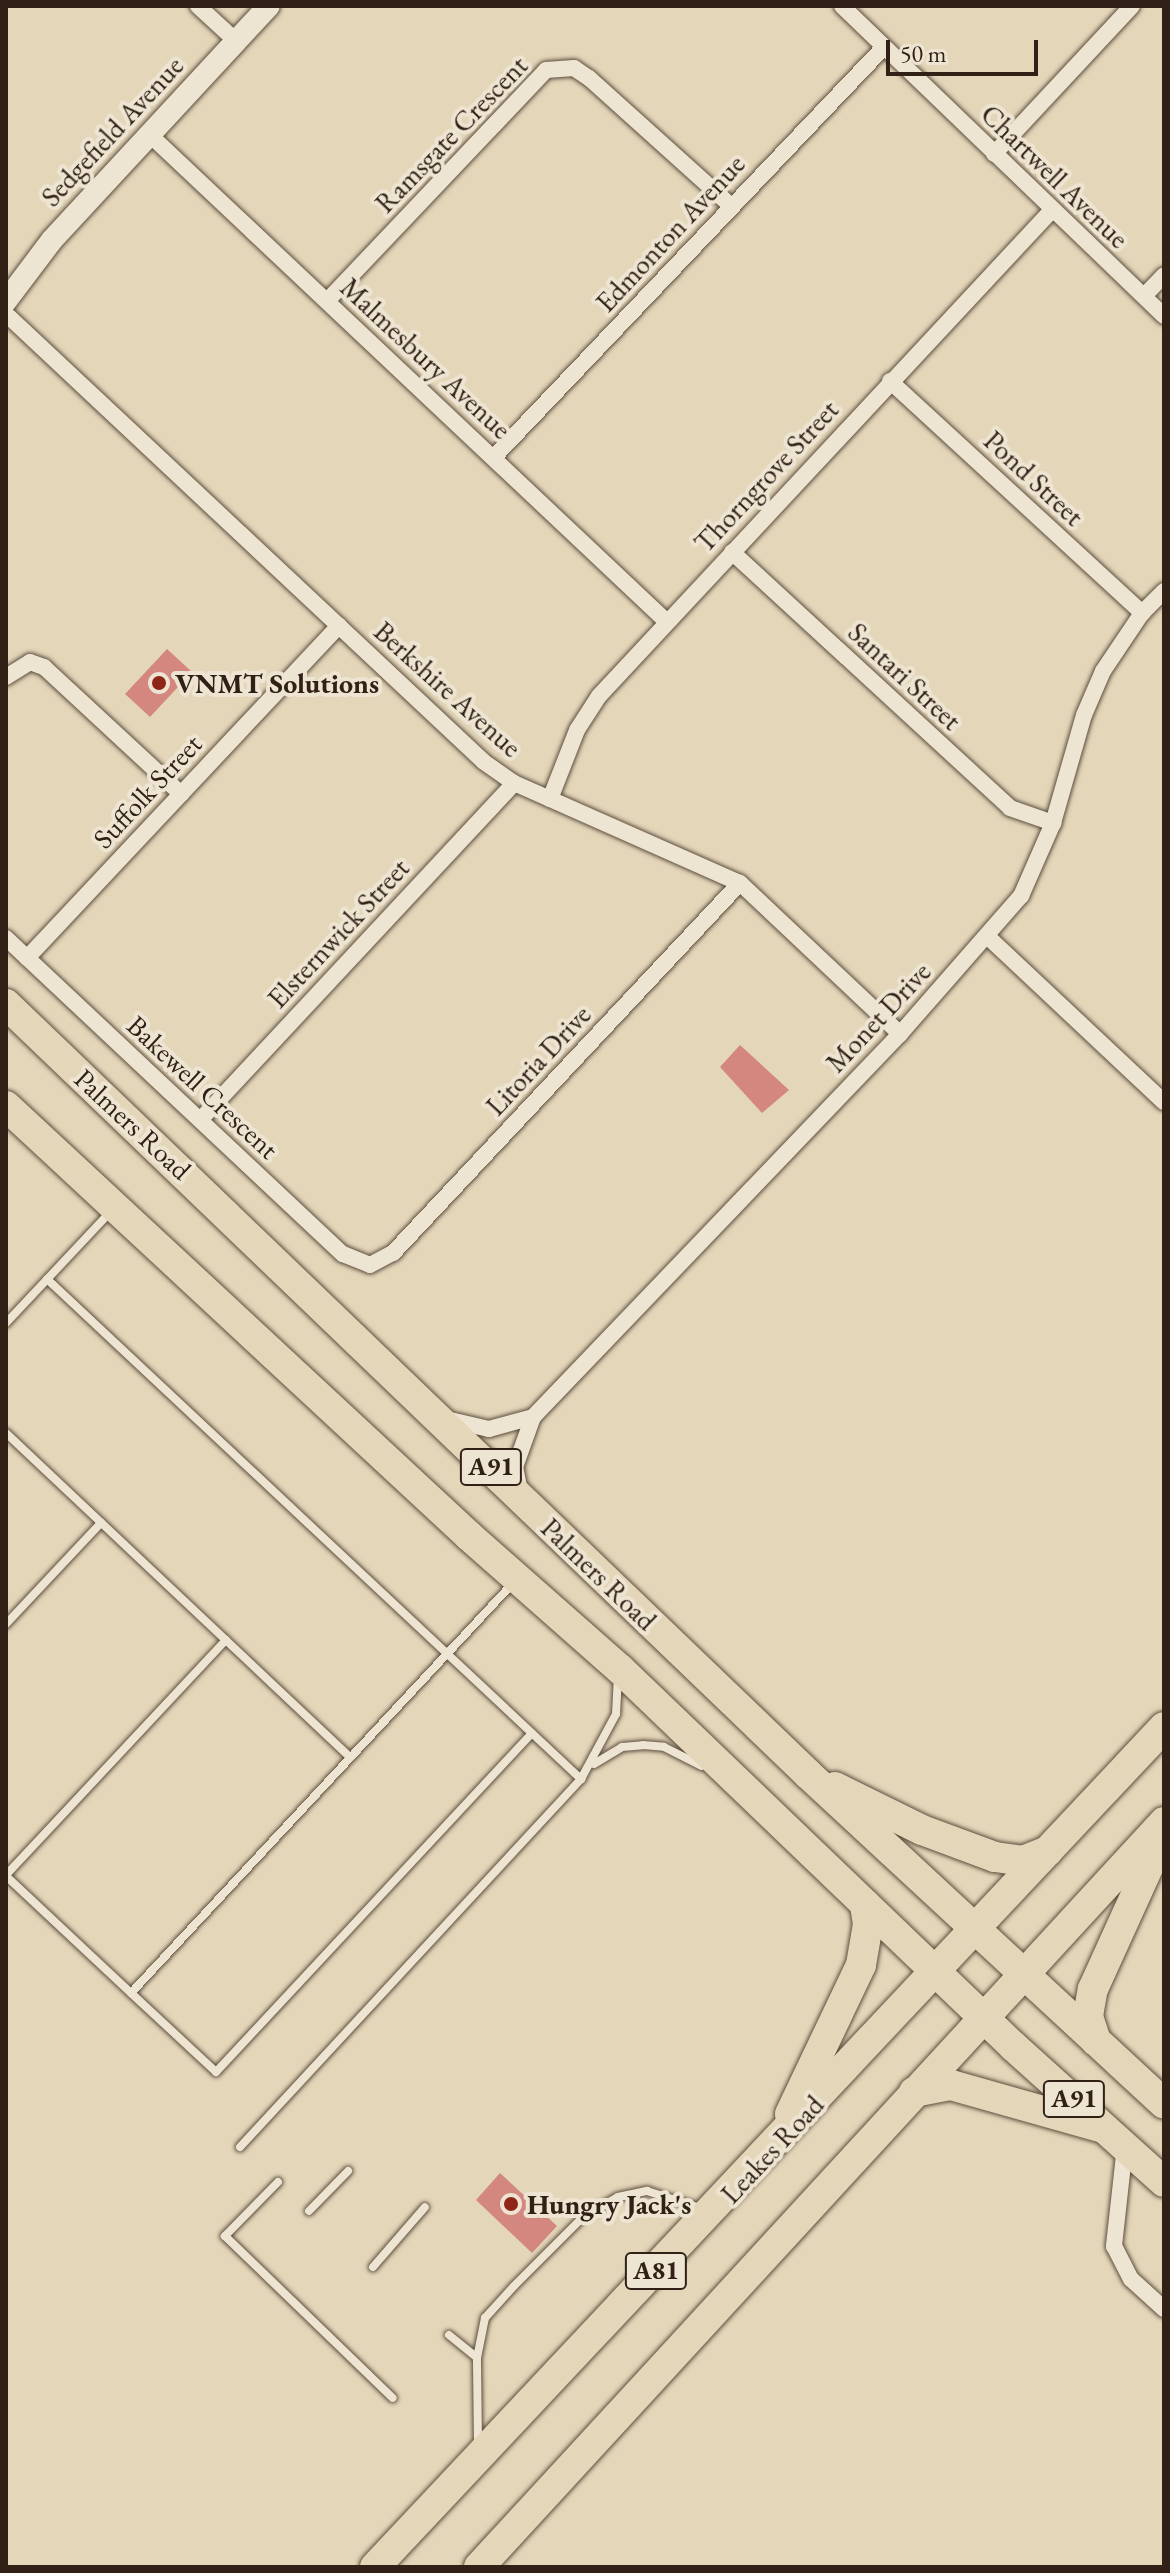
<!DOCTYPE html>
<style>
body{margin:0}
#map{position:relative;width:1170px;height:2573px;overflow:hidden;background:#e4d6b9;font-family:"EB Garamond",serif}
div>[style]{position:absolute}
.building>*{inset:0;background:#d3877f}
.roads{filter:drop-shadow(0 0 2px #5d4e3e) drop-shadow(0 0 2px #5d4e3e)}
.lane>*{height:8px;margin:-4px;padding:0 4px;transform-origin:4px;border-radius:4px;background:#ede4d2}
.street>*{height:16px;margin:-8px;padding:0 8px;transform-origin:8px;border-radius:8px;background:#ede4d2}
.secondary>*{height:22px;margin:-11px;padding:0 11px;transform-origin:11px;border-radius:11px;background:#ede4d2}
.highway>*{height:30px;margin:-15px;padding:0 15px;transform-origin:15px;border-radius:15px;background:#e4d6b9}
.dots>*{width:22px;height:22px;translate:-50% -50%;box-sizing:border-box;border:4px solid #ede4d2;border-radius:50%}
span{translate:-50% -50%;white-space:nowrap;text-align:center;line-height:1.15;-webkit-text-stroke:8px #ede4d2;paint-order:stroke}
.shield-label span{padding:2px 6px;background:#ede4d2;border:2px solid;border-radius:6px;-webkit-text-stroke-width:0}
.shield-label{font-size:26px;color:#302015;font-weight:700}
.street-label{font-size:28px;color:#302015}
.poi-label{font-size:28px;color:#302015;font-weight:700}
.left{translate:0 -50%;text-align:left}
.frame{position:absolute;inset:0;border:8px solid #302015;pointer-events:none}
.scale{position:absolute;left:886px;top:40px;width:152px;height:36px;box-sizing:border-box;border:4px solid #302015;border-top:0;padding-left:10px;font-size:24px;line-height:28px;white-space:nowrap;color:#302015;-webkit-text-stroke:6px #ede4d2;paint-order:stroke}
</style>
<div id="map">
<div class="building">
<div style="clip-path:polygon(167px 649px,192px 672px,150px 717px,125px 694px)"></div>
<div style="clip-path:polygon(740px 1045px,789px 1090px,762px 1113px,720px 1067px)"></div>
<div style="clip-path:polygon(500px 2173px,557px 2226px,532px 2253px,476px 2200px)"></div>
</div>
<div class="roads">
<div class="lane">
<div style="left:47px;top:1279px;width:732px;rotate:43.12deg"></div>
<div style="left:6px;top:1323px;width:154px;rotate:-46.8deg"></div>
<div style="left:6px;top:1433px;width:471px;rotate:43.3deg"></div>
<div style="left:6px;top:1624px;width:139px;rotate:-46.8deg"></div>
<div style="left:594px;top:1764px;width:33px;rotate:-31deg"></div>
<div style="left:622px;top:1747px;width:21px;rotate:-5deg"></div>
<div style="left:643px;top:1745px;width:21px;rotate:5deg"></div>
<div style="left:664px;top:1747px;width:42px;rotate:26.6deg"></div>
<div style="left:6px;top:1875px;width:322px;rotate:-46.9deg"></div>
<div style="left:6px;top:1876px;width:171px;rotate:43.1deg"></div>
<div style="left:131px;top:1993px;width:560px;rotate:-47.02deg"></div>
<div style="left:131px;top:1993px;width:116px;rotate:42.9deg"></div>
<div style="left:216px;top:2072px;width:463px;rotate:-47deg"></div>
<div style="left:240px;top:2147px;width:502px;rotate:-47.18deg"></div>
<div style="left:581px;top:1779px;width:74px;rotate:-61.7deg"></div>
<div style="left:616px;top:1714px;width:35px;rotate:-87deg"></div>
<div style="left:278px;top:2182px;width:76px;rotate:134.5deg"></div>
<div style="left:225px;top:2236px;width:233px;rotate:44deg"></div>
<div style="left:309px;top:2211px;width:56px;rotate:-45.7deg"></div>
<div style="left:373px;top:2267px;width:79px;rotate:-49.1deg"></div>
<div style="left:449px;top:2335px;width:36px;rotate:39deg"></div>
<div style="left:478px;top:2444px;width:86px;rotate:-90.7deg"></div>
<div style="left:477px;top:2358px;width:41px;rotate:-78.7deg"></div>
<div style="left:485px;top:2318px;width:43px;rotate:-47.8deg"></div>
<div style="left:514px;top:2286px;width:99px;rotate:-45deg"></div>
<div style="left:584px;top:2216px;width:39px;rotate:-29deg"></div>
<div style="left:618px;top:2197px;width:30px;rotate:-12deg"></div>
<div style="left:647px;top:2191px;width:56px;rotate:17.8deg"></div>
</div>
<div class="street">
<div style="left:198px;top:6px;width:52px;rotate:42.6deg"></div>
<div style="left:842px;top:6px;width:447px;rotate:43.9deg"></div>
<div style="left:149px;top:134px;width:710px;rotate:43.29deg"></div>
<div style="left:994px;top:154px;width:202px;rotate:-47deg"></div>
<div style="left:1144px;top:296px;width:29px;rotate:-46deg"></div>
<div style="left:327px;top:301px;width:318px;rotate:-46.5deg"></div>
<div style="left:546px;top:70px;width:28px;rotate:-4deg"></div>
<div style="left:574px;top:68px;width:18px;rotate:34deg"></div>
<div style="left:589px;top:78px;width:191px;rotate:42deg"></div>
<div style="left:6px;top:314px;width:655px;rotate:43.14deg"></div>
<div style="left:484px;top:762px;width:37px;rotate:35deg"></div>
<div style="left:514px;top:783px;width:247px;rotate:23.9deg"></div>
<div style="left:740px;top:883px;width:220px;rotate:43.3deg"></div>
<div style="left:890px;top:381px;width:343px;rotate:42.6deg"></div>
<div style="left:494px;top:457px;width:566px;rotate:-46.43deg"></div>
<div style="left:732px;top:552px;width:378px;rotate:42.6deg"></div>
<div style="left:1010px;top:808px;width:46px;rotate:19.2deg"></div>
<div style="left:6px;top:677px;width:28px;rotate:-32deg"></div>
<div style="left:30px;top:662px;width:15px;rotate:20deg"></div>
<div style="left:44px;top:667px;width:187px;rotate:42.8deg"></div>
<div style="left:550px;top:799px;width:74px;rotate:-68.6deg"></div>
<div style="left:577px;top:730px;width:40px;rotate:-57.1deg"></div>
<div style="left:599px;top:696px;width:664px;rotate:-47.01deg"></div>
<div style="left:988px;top:937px;width:241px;rotate:43.2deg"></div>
<div style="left:6px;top:938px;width:462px;rotate:43.2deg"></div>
<div style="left:343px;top:1254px;width:29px;rotate:22deg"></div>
<div style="left:370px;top:1265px;width:26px;rotate:-28deg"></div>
<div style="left:393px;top:1253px;width:507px;rotate:-46.84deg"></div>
<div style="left:27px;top:958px;width:456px;rotate:-46.8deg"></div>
<div style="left:201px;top:1119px;width:459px;rotate:-47deg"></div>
<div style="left:446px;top:1419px;width:44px;rotate:13.1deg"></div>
<div style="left:489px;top:1429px;width:46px;rotate:-15.3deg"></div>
<div style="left:520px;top:1492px;width:25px;rotate:-101deg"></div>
<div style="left:515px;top:1467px;width:53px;rotate:-70.2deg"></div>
<div style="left:533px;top:1417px;width:530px;rotate:-46.22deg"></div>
<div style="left:900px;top:1034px;width:184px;rotate:-48.8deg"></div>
<div style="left:1021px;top:896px;width:80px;rotate:-66.3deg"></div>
<div style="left:1053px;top:823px;width:112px;rotate:-74deg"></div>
<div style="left:1084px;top:715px;width:48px;rotate:-66.6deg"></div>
<div style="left:1103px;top:671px;width:70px;rotate:-56.1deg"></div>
<div style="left:1142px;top:613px;width:31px;rotate:-45deg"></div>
<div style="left:1125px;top:2146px;width:101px;rotate:96.3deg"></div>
<div style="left:1114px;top:2246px;width:37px;rotate:63deg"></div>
<div style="left:1131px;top:2279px;width:45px;rotate:42.3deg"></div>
</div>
<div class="secondary">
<div style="left:6px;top:301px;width:76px;rotate:-53deg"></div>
<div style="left:52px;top:240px;width:319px;rotate:-47.2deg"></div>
</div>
<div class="highway">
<div style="left:6px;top:1004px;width:1112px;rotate:43.83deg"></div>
<div style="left:808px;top:1774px;width:485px;rotate:42.8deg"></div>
<div style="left:6px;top:1106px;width:632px;rotate:42.88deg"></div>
<div style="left:469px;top:1536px;width:201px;rotate:41.4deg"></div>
<div style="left:620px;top:1669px;width:545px;rotate:43.81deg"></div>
<div style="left:1013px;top:2046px;width:203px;rotate:42deg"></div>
<div style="left:835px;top:1787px;width:97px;rotate:26.3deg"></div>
<div style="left:922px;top:1830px;width:78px;rotate:20.3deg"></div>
<div style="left:995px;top:1857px;width:28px;rotate:8deg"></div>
<div style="left:1023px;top:1861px;width:27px;rotate:-22deg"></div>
<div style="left:1096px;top:2041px;width:26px;rotate:-108deg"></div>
<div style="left:1088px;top:2016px;width:27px;rotate:-80deg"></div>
<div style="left:1093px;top:1989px;width:162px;rotate:-65.6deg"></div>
<div style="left:914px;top:2092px;width:38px;rotate:-11deg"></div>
<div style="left:951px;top:2085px;width:154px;rotate:15.8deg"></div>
<div style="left:790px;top:2114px;width:165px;rotate:-64.5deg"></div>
<div style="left:861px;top:1965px;width:42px;rotate:-80.3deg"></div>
<div style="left:868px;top:1924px;width:20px;rotate:-99deg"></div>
<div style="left:375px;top:2567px;width:1152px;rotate:-46.79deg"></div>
<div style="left:479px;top:2567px;width:1012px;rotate:-47.4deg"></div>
</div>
</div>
<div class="dots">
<div style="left:159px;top:683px;background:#8f2418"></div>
<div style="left:511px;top:2204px;background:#8f2418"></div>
</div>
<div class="shield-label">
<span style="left:491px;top:1467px">A91</span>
<span style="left:1074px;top:2099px">A91</span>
<span style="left:656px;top:2271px">A81</span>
</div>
<div class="street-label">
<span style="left:112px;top:131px;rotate:-47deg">Sedgefield Avenue</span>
<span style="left:451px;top:134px;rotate:-46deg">Ramsgate Crescent</span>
<span style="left:1055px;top:176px;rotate:44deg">Chartwell Avenue</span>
<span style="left:670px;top:233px;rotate:-47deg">Edmonton Avenue</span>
<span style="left:426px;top:358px;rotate:43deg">Malmesbury Avenue</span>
<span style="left:766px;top:476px;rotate:-47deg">Thorngrove Street</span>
<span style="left:1034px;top:478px;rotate:43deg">Pond Street</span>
<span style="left:905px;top:676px;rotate:43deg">Santari Street</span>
<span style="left:448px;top:689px;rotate:42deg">Berkshire Avenue</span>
<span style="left:147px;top:791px;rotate:-47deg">Suffolk Street</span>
<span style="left:338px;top:933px;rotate:-47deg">Elsternwick Street</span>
<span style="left:878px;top:1017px;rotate:-47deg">Monet Drive</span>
<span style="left:538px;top:1060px;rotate:-47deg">Litoria Drive</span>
<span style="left:203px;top:1087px;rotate:43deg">Bakewell Crescent</span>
<span style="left:133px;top:1124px;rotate:43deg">Palmers Road</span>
<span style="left:599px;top:1574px;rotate:44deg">Palmers Road</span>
<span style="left:772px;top:2149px;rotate:-47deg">Leakes Road</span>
</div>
<div class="poi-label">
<span class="left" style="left:175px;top:683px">VNMT Solutions</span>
<span class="left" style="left:527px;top:2204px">Hungry Jack's</span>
</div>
<div class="frame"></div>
<div class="scale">50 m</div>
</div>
